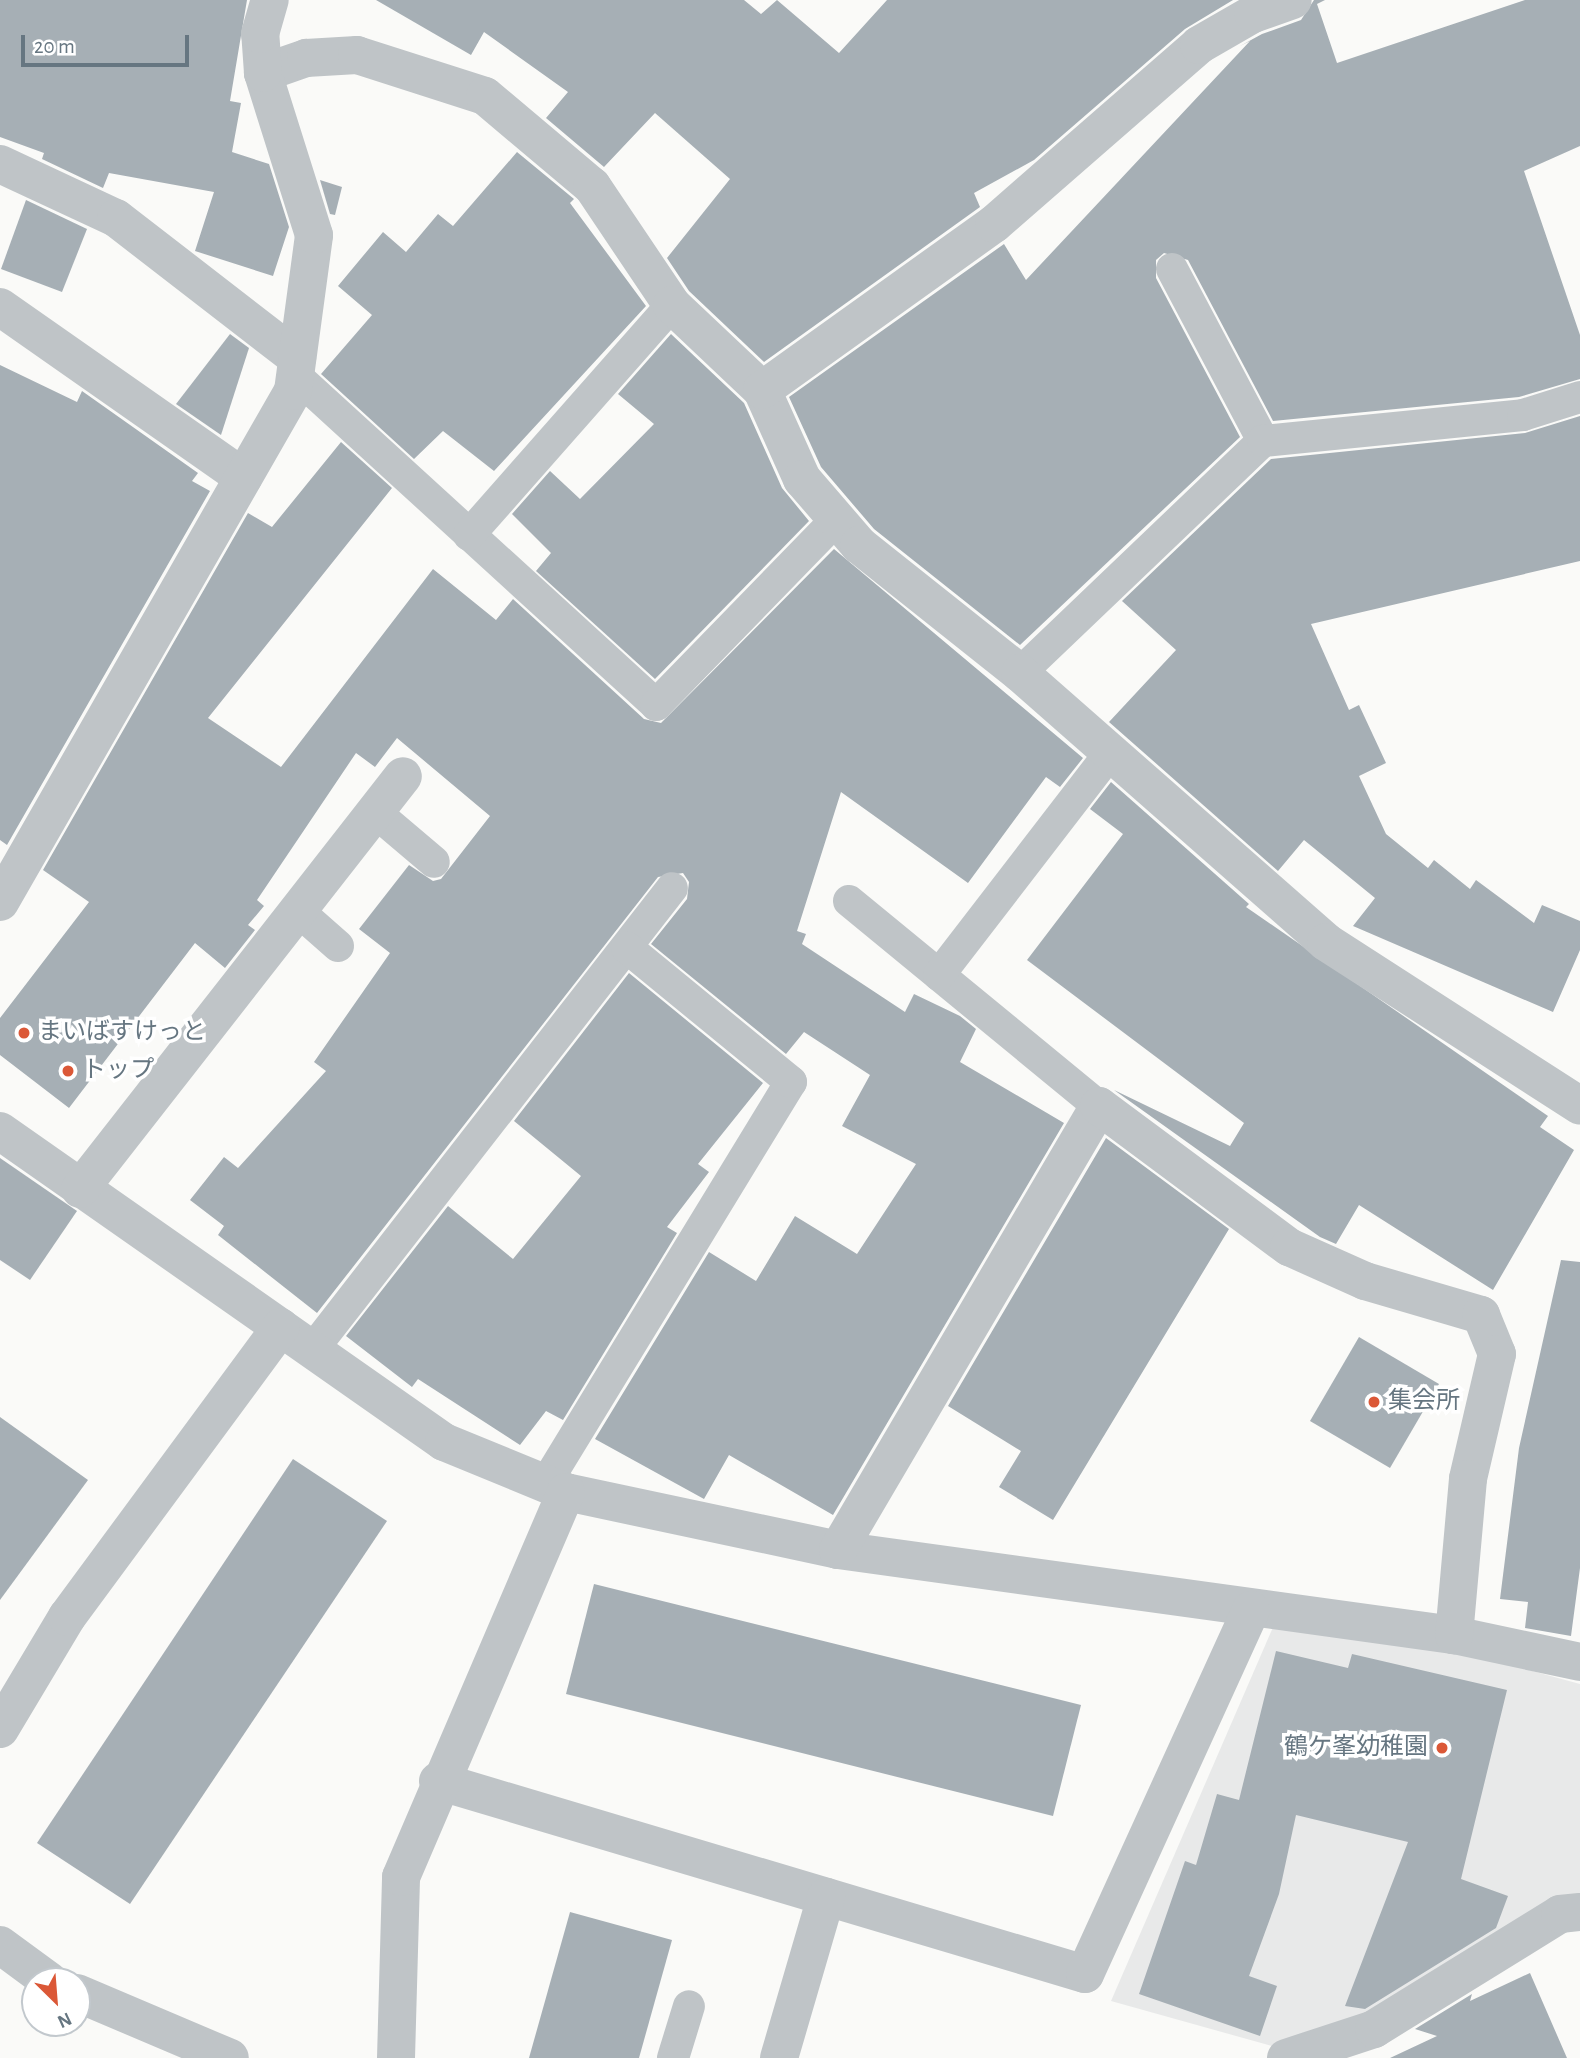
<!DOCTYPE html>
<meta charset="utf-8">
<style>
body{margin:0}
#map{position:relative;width:1580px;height:2058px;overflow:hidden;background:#fafaf8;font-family:"Alegreya Sans","Noto Sans JP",sans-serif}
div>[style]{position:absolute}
.built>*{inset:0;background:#e8e9e9}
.building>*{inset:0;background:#a6afb5}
.lane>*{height:32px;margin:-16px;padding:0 16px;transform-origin:16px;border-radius:16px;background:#bfc4c7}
.street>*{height:38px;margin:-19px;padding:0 19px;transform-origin:19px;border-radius:19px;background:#bfc4c7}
.dots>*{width:19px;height:19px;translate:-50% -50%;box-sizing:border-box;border:4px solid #fff;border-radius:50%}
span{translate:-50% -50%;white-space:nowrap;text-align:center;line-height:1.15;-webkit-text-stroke:7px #fff;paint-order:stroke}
.poi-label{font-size:24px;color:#667681}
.left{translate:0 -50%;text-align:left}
.right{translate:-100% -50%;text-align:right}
.north{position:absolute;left:21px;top:1967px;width:70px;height:70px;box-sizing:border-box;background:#fff;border:2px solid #c2c8cd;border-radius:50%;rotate:155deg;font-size:19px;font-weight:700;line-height:28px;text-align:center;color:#667681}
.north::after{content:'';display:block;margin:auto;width:24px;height:32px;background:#db5837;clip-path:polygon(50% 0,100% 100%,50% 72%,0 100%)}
.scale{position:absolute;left:21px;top:35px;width:168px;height:32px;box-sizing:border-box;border:4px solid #667681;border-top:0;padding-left:9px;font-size:21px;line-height:24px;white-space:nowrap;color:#667681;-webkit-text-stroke:5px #fff;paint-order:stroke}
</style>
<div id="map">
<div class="built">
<div style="clip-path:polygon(1274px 1625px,1469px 1654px,1580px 1684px,1580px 1904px,1369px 2019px,1279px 2048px,1111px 2001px)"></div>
</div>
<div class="building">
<div style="clip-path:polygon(0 0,247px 0,230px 101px,241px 103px,232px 152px,269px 164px,289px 227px,273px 276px,195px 251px,214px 192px,109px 173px,103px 188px,42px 159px,44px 153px,0 137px)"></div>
<div style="clip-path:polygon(376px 0,744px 0,761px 14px,777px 0,839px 53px,887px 0,1233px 0,1185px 29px,1034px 160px,974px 193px,980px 207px,764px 362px,689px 291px,667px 258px,730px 179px,655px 113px,604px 167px,546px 118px,568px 92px,484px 32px,471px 55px)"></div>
<div style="clip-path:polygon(1314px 0,1325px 0,1317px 4px,1337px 63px,1525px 0,1580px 0,1580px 146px,1524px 171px,1580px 335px,1580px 379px,1519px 397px,1273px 421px,1188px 260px,1164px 253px,1156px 260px,1156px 278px,1240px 437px,1020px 645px,874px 529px,821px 467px,789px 397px,1004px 244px,1026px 280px,1250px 41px,1240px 46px,1262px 34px,1301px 20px)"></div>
<div style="clip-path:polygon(517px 152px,574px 199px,570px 203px,646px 306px,494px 471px,443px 431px,414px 459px,321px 374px,372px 315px,338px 286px,383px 232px,406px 252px,438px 214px,453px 226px)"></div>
<div style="clip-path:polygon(320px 180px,342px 187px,335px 215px,330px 214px)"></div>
<div style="clip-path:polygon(26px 200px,87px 229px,62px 292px,1px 269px)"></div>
<div style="clip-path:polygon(230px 334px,249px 348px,221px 435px,176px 404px)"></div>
<div style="clip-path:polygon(671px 334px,744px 403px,782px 488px,809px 521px,655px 679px,536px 571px,551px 553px,512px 514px,550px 471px,580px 499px,654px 424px,618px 394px)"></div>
<div style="clip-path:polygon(0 365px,77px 402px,82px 391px,198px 473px,192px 481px,210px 491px,7px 845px,0 840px)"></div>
<div style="clip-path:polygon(1580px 416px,1580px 561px,1311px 624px,1349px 710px,1359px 705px,1386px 763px,1359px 776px,1386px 834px,1428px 868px,1434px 860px,1470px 889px,1476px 880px,1534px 923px,1542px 905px,1580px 921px,1580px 950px,1553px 1012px,1353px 926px,1375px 898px,1304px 840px,1278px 871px,1109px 722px,1176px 650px,1122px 601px,1271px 459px,1525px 433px)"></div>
<div style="clip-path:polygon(341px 442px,392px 488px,208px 718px,281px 767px,433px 569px,496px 620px,513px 599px,644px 719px,661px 723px,834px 549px,1083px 758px,1060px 787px,1046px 777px,968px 883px,841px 792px,797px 931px,806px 934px,802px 944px,905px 1012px,914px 994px,960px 1016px,976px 1029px,960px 1062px,1064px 1123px,833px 1515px,729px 1455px,704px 1499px,595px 1439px,709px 1252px,756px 1281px,795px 1216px,857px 1254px,916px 1164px,842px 1126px,870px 1075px,804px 1032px,786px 1054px,651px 944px,687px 899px,689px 882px,683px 873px,658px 877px,317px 1313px,218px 1235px,224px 1226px,190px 1200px,224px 1157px,238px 1168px,326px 1071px,314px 1062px,390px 953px,359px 929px,409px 865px,433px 881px,441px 879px,490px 816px,397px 738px,375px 767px,356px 753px,257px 900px,264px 906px,248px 925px,255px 930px,225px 968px,195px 943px,69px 1108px,0 1055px,0 1018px,89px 902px,43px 870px,248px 513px,272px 527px)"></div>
<div style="clip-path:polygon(1111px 782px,1249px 904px,1246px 907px,1548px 1116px,1540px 1127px,1574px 1150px,1493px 1290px,1359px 1205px,1336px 1244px,1320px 1237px,1114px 1090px,1230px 1146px,1244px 1123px,1027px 960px,1123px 834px,1090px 809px)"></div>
<div style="clip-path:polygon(629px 973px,763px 1083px,698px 1164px,709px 1172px,667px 1227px,677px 1233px,563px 1420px,546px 1411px,520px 1445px,418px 1379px,412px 1387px,346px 1336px,448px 1206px,513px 1259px,581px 1176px,514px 1121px)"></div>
<div style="clip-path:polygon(1106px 1138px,1229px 1229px,1053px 1520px,999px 1487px,1021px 1451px,948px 1406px)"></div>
<div style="clip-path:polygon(0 1158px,77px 1211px,30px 1280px,0 1260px)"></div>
<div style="clip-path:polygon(1561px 1260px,1580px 1262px,1580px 1568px,1571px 1636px,1525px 1628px,1528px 1602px,1500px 1599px,1519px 1448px)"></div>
<div style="clip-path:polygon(1359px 1337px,1439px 1384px,1390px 1468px,1310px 1421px)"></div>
<div style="clip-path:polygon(0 1417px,88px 1480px,0 1600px)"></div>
<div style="clip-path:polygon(293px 1459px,387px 1521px,130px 1904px,37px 1843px)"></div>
<div style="clip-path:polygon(594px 1584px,1081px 1705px,1053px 1816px,566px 1694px)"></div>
<div style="clip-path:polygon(1276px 1651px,1348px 1668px,1352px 1654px,1507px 1690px,1461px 1879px,1508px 1896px,1496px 1928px,1365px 2009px,1345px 2006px,1408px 1842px,1296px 1815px,1279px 1894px,1249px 1976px,1277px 1986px,1260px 2036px,1139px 1994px,1185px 1861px,1196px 1865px,1217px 1794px,1239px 1800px)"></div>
<div style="clip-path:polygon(570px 1912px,672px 1940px,639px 2058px,529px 2058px)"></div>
<div style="clip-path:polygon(1530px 1973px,1567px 2058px,1390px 2058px,1437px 2036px,1415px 2029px,1472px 1994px,1470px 2001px)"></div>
</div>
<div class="lane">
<div style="left:1172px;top:269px;width:195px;rotate:62.1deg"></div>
<div style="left:295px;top:375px;width:489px;rotate:42.4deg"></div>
<div style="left:656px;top:705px;width:260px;rotate:-45.8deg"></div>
<div style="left:469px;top:535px;width:307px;rotate:-48.6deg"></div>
<div style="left:1020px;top:673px;width:336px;rotate:-43.7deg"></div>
<div style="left:1263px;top:441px;width:261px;rotate:-5.7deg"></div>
<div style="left:1523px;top:415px;width:60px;rotate:-17.5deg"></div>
<div style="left:375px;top:812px;width:77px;rotate:40.3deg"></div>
<div style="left:849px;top:901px;width:323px;rotate:39.4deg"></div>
<div style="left:296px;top:909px;width:56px;rotate:41.4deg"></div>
<div style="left:939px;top:975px;width:280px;rotate:-52.4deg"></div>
<div style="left:313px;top:1349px;width:584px;rotate:-52.09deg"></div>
<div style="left:546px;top:1483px;width:470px;rotate:-58.6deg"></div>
<div style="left:791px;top:1082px;width:212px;rotate:-140.7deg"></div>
<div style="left:673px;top:2058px;width:54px;rotate:-72.9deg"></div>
</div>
<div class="street">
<div style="left:263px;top:73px;width:46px;rotate:-19.2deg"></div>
<div style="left:306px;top:58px;width:51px;rotate:-3.4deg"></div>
<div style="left:357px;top:55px;width:134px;rotate:17.8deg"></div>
<div style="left:485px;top:96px;width:140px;rotate:40.1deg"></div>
<div style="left:592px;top:186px;width:143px;rotate:56.1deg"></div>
<div style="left:672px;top:305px;width:124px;rotate:43.4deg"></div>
<div style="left:762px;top:390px;width:98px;rotate:65.8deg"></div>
<div style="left:802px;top:479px;width:87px;rotate:49.2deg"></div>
<div style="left:859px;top:545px;width:206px;rotate:38.5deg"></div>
<div style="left:1020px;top:673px;width:407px;rotate:41.3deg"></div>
<div style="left:1326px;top:942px;width:302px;rotate:32.8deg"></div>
<div style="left:0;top:164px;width:128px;rotate:25deg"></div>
<div style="left:116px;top:218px;width:229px;rotate:37.7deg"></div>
<div style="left:0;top:307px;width:297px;rotate:35deg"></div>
<div style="left:762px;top:390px;width:285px;rotate:-35.6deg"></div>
<div style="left:994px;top:224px;width:272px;rotate:-41.1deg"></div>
<div style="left:1199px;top:45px;width:62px;rotate:-29.9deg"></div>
<div style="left:1253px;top:14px;width:42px;rotate:-19.3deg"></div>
<div style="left:0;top:902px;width:589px;rotate:-60.17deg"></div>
<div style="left:293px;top:391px;width:157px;rotate:-82.3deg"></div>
<div style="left:314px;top:235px;width:170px;rotate:-107.5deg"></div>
<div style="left:263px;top:73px;width:39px;rotate:-94deg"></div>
<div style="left:260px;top:34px;width:35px;rotate:-74deg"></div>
<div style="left:0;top:1131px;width:542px;rotate:35.01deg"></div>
<div style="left:444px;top:1442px;width:132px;rotate:22.3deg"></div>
<div style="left:566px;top:1492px;width:278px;rotate:12deg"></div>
<div style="left:838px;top:1550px;width:622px;rotate:7.86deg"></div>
<div style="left:1454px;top:1635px;width:129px;rotate:12.1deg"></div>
<div style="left:80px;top:1189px;width:524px;rotate:-51.97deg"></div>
<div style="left:838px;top:1550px;width:515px;rotate:-59.55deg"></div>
<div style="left:1099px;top:1106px;width:237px;rotate:36.6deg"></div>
<div style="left:1289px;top:1247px;width:83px;rotate:24.1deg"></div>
<div style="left:1365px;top:1281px;width:121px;rotate:16.3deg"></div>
<div style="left:1481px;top:1315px;width:42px;rotate:67.7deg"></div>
<div style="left:1497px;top:1354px;width:128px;rotate:103.1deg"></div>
<div style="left:1468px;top:1479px;width:157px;rotate:95.1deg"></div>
<div style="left:0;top:1729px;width:131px;rotate:-59.1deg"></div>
<div style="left:67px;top:1617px;width:360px;rotate:-53.6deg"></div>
<div style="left:438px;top:1781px;width:675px;rotate:16.61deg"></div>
<div style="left:1085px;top:1974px;width:400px;rotate:-65.5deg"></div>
<div style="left:0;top:1945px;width:61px;rotate:36.3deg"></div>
<div style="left:77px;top:1993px;width:166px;rotate:23deg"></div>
<div style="left:396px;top:2058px;width:181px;rotate:-88.4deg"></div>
<div style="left:401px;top:1877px;width:419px;rotate:-66.8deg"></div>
<div style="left:779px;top:2058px;width:168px;rotate:-73.7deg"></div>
<div style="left:1286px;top:2058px;width:93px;rotate:-18.2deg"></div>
<div style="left:1374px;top:2029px;width:219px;rotate:-31.7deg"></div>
<div style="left:1560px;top:1914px;width:20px;rotate:-6deg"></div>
</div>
<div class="dots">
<div style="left:24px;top:1033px;background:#db5837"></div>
<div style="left:68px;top:1071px;background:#db5837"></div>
<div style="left:1374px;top:1402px;background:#db5837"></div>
<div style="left:1442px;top:1748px;background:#db5837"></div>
</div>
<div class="poi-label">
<span class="left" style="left:38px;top:1033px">まいばすけっと</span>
<span class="left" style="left:82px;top:1071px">トップ</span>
<span class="left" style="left:1388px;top:1402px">集会所</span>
<span class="right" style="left:1428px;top:1748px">鶴ケ峯幼稚園</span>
</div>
<div class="north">N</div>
<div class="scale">20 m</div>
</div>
